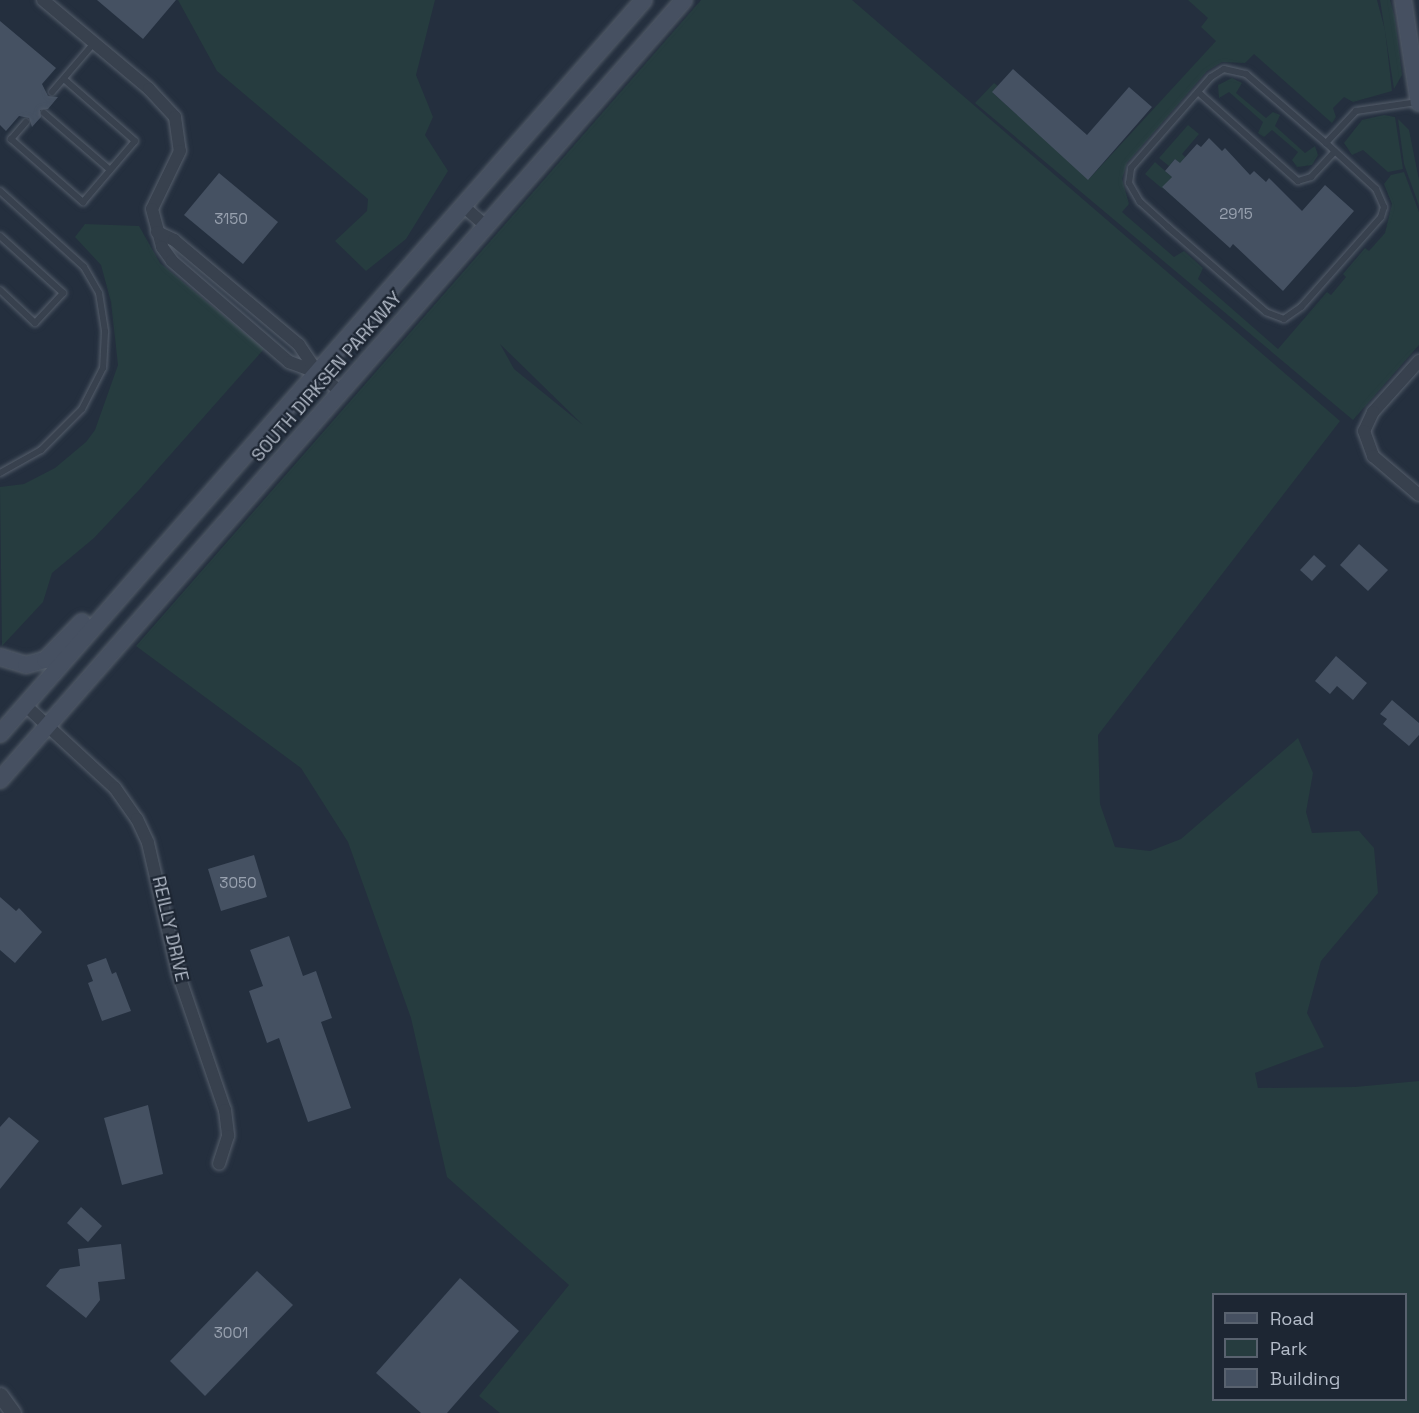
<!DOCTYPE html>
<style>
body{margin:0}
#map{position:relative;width:1419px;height:1413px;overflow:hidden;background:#242f3e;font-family:"Space Grotesk",sans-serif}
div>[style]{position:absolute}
.green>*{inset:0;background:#263c3f}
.building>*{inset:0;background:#455162}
.roads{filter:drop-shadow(0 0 2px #565f6c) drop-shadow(0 0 2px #565f6c)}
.service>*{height:6px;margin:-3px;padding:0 3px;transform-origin:3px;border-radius:3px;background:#38414e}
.minor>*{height:12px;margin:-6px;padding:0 6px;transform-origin:6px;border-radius:6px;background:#38414e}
.tertiary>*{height:15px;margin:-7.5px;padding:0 7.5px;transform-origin:7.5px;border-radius:7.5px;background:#38414e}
.secondary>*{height:16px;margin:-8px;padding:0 8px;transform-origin:8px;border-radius:8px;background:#465061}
span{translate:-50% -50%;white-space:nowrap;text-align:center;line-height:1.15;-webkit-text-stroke:4.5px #1d2633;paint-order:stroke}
.number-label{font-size:15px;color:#98a1af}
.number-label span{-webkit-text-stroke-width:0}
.street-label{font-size:18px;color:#b4bcc9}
.legend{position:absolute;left:1212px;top:1293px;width:195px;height:108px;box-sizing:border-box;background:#1d2633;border:2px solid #59626f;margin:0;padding:8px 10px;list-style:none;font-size:18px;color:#b4bcc9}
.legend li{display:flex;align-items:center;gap:12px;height:30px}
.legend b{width:30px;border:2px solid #59626f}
</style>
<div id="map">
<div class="green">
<div style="clip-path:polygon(178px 0,435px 0,416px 75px,433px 117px,425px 135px,448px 171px,406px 239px,366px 271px,335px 241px,367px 211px,368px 199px,217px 71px)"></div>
<div style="clip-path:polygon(evenodd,701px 0,852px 0,1340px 421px,1098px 735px,1100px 804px,1115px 847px,1150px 851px,1181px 839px,1298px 738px,1313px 773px,1306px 812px,1312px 833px,1359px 831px,1374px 848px,1378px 893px,1321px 961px,1307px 1013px,1324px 1047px,1255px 1073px,1258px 1088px,1355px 1087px,1419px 1081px,1419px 1413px,500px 1413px,479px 1396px,569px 1285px,447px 1177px,411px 1018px,348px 842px,301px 768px,136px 646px,701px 0,500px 344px,583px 425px,514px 369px,500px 344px,701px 0,1406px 1294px,1406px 1400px,1214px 1400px,1214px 1294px,1406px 1294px)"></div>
<div style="clip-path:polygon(1188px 0,1377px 0,1385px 30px,1392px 91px,1353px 102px,1344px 97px,1333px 108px,1336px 117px,1332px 123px,1254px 54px,1245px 63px,1222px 62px,1207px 71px,1127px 163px,1122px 179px,1129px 204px,1122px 212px,1174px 257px,1184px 251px,1203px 268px,1198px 279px,1278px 349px,1327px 292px,1331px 295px,1346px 277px,1343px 274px,1365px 248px,1369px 251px,1385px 233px,1392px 204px,1384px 184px,1391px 175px,1404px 172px,1419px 212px,1419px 345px,1353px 420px,975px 103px,994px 83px,998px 86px,993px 93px,1089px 179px,1216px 41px,1201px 27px,1208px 18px)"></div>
<div style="clip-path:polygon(1380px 0,1390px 0,1395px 18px,1402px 75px,1394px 89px)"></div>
<div style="clip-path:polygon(1232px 78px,1242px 83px,1236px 93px,1266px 118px,1273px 112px,1280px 115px,1275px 126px,1305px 153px,1315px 146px,1318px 155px,1312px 165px,1297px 167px,1292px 160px,1298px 152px,1272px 130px,1264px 137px,1258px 133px,1263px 122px,1229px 92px,1219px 98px,1218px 85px)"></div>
<div style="clip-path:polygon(1384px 115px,1395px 117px,1403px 169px,1388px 172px,1363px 150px,1352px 155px,1344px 143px,1362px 120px)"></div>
<div style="clip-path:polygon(1398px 119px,1409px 130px,1419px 180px,1419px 206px,1404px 164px)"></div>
<div style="clip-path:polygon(1188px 125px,1199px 134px,1182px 154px,1186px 158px,1181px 165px,1175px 159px,1169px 166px,1159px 158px)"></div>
<div style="clip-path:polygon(1155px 162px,1172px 177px,1162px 188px,1190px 212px,1145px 174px)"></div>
<div style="clip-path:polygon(85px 224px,139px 226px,160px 263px,264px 349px,140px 489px,94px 538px,52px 573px,43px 602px,2px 646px,0 487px,24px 484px,55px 468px,86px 442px,95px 430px,118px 365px,111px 302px,101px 265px,75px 237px)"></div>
</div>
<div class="building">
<div style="clip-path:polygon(97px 0,176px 0,143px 39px)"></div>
<div style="clip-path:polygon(0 21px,56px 68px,42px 84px,48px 96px,58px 97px,48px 109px,40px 110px,41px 117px,32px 127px,29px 118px,19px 116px,6px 131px,0 125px)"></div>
<div style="clip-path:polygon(1013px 69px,1087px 135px,1129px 87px,1152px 107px,1088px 180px,992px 92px)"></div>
<div style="clip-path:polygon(1209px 138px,1222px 151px,1225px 148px,1250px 175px,1254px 171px,1266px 182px,1269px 178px,1302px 211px,1325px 185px,1354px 211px,1283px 291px,1233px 244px,1230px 248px,1162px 187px,1172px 177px,1165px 171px,1175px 159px,1180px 163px,1197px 144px,1201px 147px)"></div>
<div style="clip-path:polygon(219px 173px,278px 222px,243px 264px,184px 215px)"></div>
<div style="clip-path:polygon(1359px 544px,1388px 570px,1368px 591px,1340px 565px)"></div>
<div style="clip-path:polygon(1314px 555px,1326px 566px,1312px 581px,1300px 570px)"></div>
<div style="clip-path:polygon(1336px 656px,1367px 683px,1353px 700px,1337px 686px,1330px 694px,1315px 681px)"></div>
<div style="clip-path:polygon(1392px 700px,1419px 723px,1419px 735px,1409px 746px,1383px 724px,1387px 719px,1380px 714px)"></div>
<div style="clip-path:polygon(254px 855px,267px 897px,221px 911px,208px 869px)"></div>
<div style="clip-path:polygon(0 897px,16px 911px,19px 908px,42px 932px,15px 963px,0 950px)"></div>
<div style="clip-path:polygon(289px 936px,303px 976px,316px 971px,332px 1018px,321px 1022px,351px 1108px,308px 1122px,279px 1038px,267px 1043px,249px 991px,263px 986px,250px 950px)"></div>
<div style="clip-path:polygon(106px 958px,112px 974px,116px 972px,131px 1011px,102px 1021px,88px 983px,93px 981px,87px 965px)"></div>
<div style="clip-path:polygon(148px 1105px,163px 1174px,122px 1185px,104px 1118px)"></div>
<div style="clip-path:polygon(9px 1117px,39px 1141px,0 1189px,0 1127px)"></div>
<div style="clip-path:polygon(81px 1207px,102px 1226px,88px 1242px,67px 1223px)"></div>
<div style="clip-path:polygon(121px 1244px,125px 1279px,98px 1282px,100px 1300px,86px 1318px,46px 1286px,60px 1269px,80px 1266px,78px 1249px)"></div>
<div style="clip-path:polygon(257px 1271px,293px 1305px,205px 1396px,170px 1361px)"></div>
<div style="clip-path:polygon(460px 1278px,519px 1331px,447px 1413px,421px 1413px,376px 1373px)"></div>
</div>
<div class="roads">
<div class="service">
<div style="left:52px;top:92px;width:65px;rotate:-49.4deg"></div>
<div style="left:1198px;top:92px;width:134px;rotate:41.7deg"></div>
<div style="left:1298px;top:181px;width:14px;rotate:-17deg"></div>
<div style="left:1311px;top:177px;width:35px;rotate:-47deg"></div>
<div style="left:44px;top:113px;width:87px;rotate:40.8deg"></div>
<div style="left:26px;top:122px;width:23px;rotate:131deg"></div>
<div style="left:11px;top:139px;width:96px;rotate:41.2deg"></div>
<div style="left:83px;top:202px;width:80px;rotate:-49.6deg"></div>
<div style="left:135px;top:141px;width:94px;rotate:-138.9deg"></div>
<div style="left:1326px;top:143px;width:68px;rotate:42.6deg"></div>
<div style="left:1376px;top:189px;width:20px;rotate:66deg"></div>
<div style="left:1384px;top:207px;width:10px;rotate:107deg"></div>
<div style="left:1381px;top:217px;width:120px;rotate:131.6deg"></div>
<div style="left:1301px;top:307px;width:21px;rotate:145deg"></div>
<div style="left:1284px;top:319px;width:19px;rotate:-159deg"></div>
<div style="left:1266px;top:312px;width:130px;rotate:-139.1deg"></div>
<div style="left:1168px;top:227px;width:38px;rotate:-138deg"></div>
<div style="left:1140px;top:202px;width:22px;rotate:-120deg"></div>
<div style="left:1129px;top:183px;width:15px;rotate:-82deg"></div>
<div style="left:1131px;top:168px;width:121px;rotate:-48.7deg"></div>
<div style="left:1211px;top:77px;width:15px;rotate:-32deg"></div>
<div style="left:1224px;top:69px;width:23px;rotate:13deg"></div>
<div style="left:1246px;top:74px;width:106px;rotate:40.8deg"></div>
<div style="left:1326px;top:143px;width:44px;rotate:-46.8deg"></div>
<div style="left:1356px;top:111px;width:63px;rotate:-8.3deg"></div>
<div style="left:0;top:191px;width:113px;rotate:42.1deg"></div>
<div style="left:84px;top:267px;width:30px;rotate:60deg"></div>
<div style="left:99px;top:293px;width:39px;rotate:81deg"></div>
<div style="left:105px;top:332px;width:36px;rotate:93deg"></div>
<div style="left:103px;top:368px;width:46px;rotate:117.1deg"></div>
<div style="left:82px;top:409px;width:58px;rotate:135deg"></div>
<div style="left:41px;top:450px;width:47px;rotate:150.7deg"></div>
<div style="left:0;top:236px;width:85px;rotate:42.1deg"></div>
<div style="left:63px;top:293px;width:41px;rotate:133deg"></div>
<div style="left:35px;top:323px;width:48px;rotate:-136.7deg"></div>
</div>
<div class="minor">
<div style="left:43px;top:0;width:138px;rotate:40deg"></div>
<div style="left:149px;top:89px;width:38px;rotate:47deg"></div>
<div style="left:175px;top:117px;width:34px;rotate:82deg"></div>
<div style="left:180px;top:151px;width:64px;rotate:115.8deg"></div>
<div style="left:152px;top:209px;width:39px;rotate:75deg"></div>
<div style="left:162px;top:247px;width:17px;rotate:54deg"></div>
<div style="left:172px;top:261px;width:155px;rotate:40.8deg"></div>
<div style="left:289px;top:362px;width:30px;rotate:20deg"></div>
<div style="left:463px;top:206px;width:29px;rotate:41deg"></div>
<div style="left:157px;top:232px;width:19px;rotate:25deg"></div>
<div style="left:174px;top:240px;width:163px;rotate:40deg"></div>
<div style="left:299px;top:345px;width:32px;rotate:56deg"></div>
<div style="left:317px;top:372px;width:30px;rotate:40deg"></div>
<div style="left:1419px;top:361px;width:69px;rotate:132deg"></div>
<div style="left:1373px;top:412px;width:21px;rotate:115deg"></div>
<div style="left:1364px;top:431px;width:27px;rotate:70deg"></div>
<div style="left:1373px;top:456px;width:60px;rotate:40.3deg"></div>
<div style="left:25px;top:705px;width:122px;rotate:42.7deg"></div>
<div style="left:115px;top:788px;width:38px;rotate:55deg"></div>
<div style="left:137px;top:819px;width:26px;rotate:65deg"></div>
<div style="left:148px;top:843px;width:133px;rotate:77deg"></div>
<div style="left:178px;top:973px;width:145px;rotate:71.1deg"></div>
<div style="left:225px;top:1110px;width:26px;rotate:83deg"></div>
<div style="left:228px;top:1136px;width:29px;rotate:108deg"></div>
</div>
<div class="tertiary">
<div style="left:0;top:1395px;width:22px;rotate:54deg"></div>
</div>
<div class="secondary">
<div style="left:1403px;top:0;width:104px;rotate:81.2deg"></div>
<div style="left:0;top:657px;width:27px;rotate:17deg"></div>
<div style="left:26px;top:665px;width:20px;rotate:-15deg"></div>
<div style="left:45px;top:660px;width:53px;rotate:-45.8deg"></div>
<div style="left:0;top:734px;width:976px;rotate:-48.74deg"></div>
<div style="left:0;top:780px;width:1037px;rotate:-48.75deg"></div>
</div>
</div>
<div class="number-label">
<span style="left:1236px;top:214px">2915</span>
<span style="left:231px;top:219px">3150</span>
<span style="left:238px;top:883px">3050</span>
<span style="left:231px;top:1333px">3001</span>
</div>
<div class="street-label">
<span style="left:327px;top:377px;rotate:-49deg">SOUTH DIRKSEN PARKWAY</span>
<span style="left:170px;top:929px;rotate:77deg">REILLY DRIVE</span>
</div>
<ul class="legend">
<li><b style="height:8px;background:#465061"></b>Road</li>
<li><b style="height:16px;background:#263c3f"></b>Park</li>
<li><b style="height:16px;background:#455162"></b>Building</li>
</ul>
</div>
